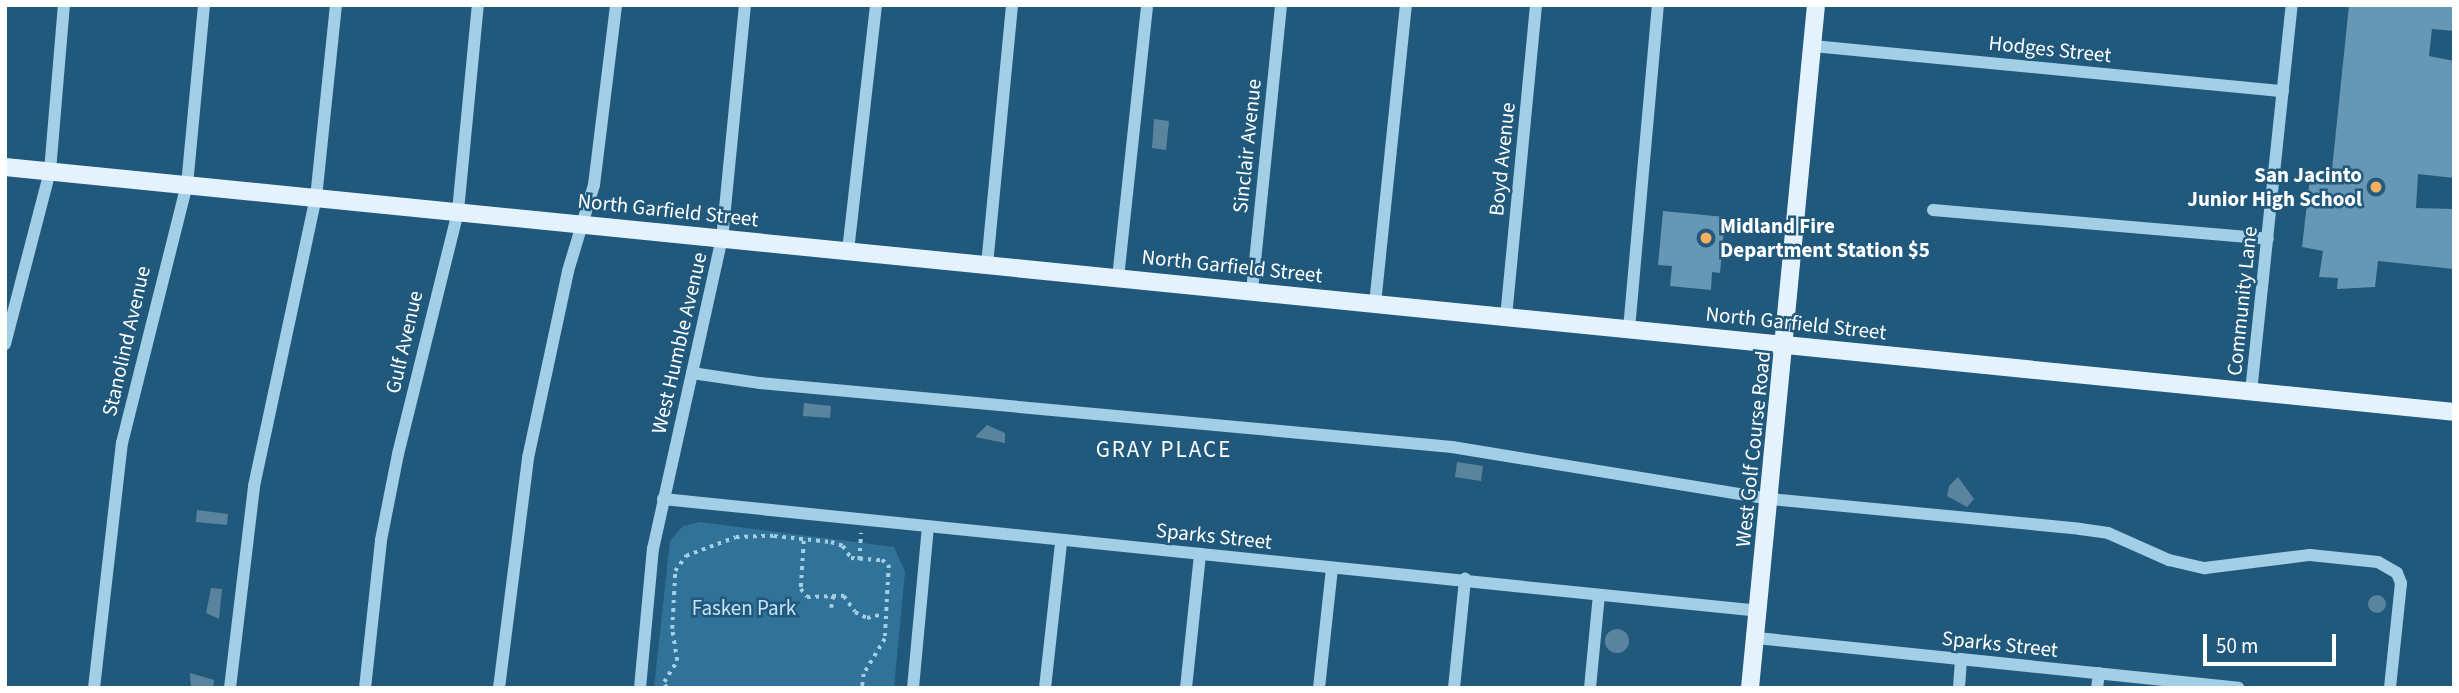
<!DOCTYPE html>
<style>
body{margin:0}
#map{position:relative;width:2459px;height:693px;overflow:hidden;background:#20597c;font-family:"Source Sans 3",sans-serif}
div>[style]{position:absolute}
.green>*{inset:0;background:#307298}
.water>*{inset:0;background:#5a849e}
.round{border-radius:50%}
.building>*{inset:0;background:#6697b4}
.path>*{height:3.5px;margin-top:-1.75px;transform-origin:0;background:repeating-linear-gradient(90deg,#a2cee6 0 3.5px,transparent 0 8.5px)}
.minor>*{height:12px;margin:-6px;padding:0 6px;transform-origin:6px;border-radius:6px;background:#a2cee6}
.major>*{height:18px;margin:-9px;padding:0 9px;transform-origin:9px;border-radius:9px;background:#e4f2fd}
.dots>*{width:19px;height:19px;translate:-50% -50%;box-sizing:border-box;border:4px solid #20597c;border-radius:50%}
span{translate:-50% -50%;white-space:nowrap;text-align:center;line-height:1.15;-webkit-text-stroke:5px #20597c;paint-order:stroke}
.street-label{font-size:21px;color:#fff}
.poi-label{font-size:21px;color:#fff;font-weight:700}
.right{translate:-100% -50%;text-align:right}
.left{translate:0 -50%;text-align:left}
.park-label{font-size:21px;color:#c6e4f5}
.neighbourhood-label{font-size:23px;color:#fff;letter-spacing:2px}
.frame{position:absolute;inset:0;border:7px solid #fff;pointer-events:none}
.scale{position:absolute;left:2203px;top:634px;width:133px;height:32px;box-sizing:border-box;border:4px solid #fff;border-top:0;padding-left:9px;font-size:21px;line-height:24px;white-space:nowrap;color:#fff;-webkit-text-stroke:5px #20597c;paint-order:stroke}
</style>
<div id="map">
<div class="green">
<div style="clip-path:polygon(700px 522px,894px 547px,905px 572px,894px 688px,654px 688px,670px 541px,683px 526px)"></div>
</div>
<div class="water">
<div style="clip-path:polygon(1154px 119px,1169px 121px,1166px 150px,1152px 148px)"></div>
<div style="clip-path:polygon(804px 403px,831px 406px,830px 418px,803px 416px)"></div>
<div style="clip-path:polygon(987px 425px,1005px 433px,1005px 443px,975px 437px)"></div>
<div style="clip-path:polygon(1457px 462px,1483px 466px,1481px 481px,1455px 477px)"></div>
<div style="clip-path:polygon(1958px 477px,1974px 499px,1967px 507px,1947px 496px,1949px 486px)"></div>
<div style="clip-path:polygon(197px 510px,228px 514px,227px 525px,196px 522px)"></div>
<div style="clip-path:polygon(211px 588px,222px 589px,219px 619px,206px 613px)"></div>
<div class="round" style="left:2368px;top:595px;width:18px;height:18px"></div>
<div class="round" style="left:1605px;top:629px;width:24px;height:24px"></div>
<div style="clip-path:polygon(190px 673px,214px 680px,213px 688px,191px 688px)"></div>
</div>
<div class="building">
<div style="clip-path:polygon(2349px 5px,2454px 5px,2454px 31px,2432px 29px,2429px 56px,2454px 61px,2454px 178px,2418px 174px,2416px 208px,2454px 209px,2454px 269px,2378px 261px,2375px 287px,2337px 289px,2338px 278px,2319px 277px,2323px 251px,2302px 247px,2310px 177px,2331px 179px)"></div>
<div style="clip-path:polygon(1663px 211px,1725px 217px,1720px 273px,1712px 272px,1711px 290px,1670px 286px,1672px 266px,1658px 265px)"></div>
</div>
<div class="path">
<div style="left:804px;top:541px;width:48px;rotate:93.6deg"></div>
<div style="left:801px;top:589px;width:10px;rotate:53deg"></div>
<div style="left:807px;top:597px;width:37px;rotate:-2deg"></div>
<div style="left:844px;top:596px;width:19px;rotate:55deg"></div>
<div style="left:855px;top:612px;width:13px;rotate:27deg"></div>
<div style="left:867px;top:618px;width:16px;rotate:-14deg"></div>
<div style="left:859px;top:560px;width:27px;rotate:-86deg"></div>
<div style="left:831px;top:608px;width:13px;rotate:-81deg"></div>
<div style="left:666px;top:688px;width:6px;rotate:-108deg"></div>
<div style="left:664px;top:682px;width:25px;rotate:-58deg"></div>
<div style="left:677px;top:661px;width:32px;rotate:-99deg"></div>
<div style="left:672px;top:629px;width:58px;rotate:-87deg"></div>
<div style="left:675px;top:571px;width:19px;rotate:-54deg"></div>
<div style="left:686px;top:556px;width:53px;rotate:-20.8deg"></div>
<div style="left:736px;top:537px;width:38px;rotate:-2deg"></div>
<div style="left:774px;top:536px;width:57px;rotate:6deg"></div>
<div style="left:831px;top:542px;width:13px;rotate:18deg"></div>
<div style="left:843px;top:546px;width:14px;rotate:56deg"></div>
<div style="left:851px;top:558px;width:31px;rotate:4deg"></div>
<div style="left:882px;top:560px;width:9px;rotate:36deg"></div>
<div style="left:889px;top:565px;width:74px;rotate:93.1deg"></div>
<div style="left:885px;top:639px;width:41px;rotate:121deg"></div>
<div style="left:864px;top:674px;width:14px;rotate:98deg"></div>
</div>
<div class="minor">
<div style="left:1813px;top:46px;width:472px;rotate:5.5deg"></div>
<div style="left:1933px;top:210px;width:336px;rotate:4.9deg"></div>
<div style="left:848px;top:251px;width:248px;rotate:-83.5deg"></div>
<div style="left:987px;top:265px;width:261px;rotate:-84.5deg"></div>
<div style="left:1118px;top:278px;width:275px;rotate:-83.9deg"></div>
<div style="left:1252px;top:291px;width:287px;rotate:-84.2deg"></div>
<div style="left:1375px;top:304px;width:301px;rotate:-84.1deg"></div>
<div style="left:1506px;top:317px;width:313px;rotate:-84.5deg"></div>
<div style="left:1629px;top:329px;width:325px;rotate:-84.9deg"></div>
<div style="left:5px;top:344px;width:179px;rotate:-75.4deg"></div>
<div style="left:50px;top:171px;width:167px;rotate:-85.2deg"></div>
<div style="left:692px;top:373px;width:69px;rotate:8.4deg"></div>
<div style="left:760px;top:383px;width:695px;rotate:5.28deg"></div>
<div style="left:1452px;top:447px;width:323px;rotate:9.3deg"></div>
<div style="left:1771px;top:499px;width:310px;rotate:5.5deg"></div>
<div style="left:2080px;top:529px;width:28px;rotate:8deg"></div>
<div style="left:2108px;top:533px;width:67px;rotate:23.9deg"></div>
<div style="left:2169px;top:560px;width:37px;rotate:13deg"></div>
<div style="left:2205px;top:568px;width:106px;rotate:-7.1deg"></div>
<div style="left:2310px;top:555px;width:68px;rotate:5.9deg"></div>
<div style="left:2378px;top:562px;width:22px;rotate:30deg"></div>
<div style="left:2397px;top:573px;width:11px;rotate:68deg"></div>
<div style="left:2401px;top:583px;width:106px;rotate:96deg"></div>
<div style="left:2251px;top:392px;width:389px;rotate:-84deg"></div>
<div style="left:663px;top:499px;width:1103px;rotate:5.83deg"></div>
<div style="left:1757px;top:638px;width:484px;rotate:5.9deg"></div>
<div style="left:94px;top:688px;width:247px;rotate:-83.5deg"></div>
<div style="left:122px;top:443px;width:266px;rotate:-75.9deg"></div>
<div style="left:187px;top:185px;width:181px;rotate:-84.6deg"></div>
<div style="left:230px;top:688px;width:203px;rotate:-83.2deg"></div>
<div style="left:254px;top:486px;width:295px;rotate:-77.9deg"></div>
<div style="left:316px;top:198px;width:194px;rotate:-84.1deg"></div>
<div style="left:365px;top:688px;width:149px;rotate:-83.8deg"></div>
<div style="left:381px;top:540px;width:88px;rotate:-78.8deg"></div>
<div style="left:398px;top:454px;width:250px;rotate:-76.1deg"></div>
<div style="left:458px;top:211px;width:207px;rotate:-84.5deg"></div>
<div style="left:499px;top:688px;width:232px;rotate:-82.8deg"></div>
<div style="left:528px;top:458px;width:191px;rotate:-77.9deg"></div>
<div style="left:568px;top:271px;width:90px;rotate:-73.2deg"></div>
<div style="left:594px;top:185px;width:181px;rotate:-83deg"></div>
<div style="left:640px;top:688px;width:140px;rotate:-84.7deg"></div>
<div style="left:653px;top:549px;width:318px;rotate:-77.5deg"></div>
<div style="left:722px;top:239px;width:235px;rotate:-84.4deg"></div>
<div style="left:913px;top:688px;width:162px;rotate:-84.7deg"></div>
<div style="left:1045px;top:688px;width:147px;rotate:-83.7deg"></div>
<div style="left:1186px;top:688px;width:135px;rotate:-84deg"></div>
<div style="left:1319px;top:688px;width:121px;rotate:-83.8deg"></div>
<div style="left:1454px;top:688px;width:110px;rotate:-84.2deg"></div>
<div style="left:1590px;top:688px;width:93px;rotate:-84.5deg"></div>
<div style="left:1959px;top:688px;width:29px;rotate:-86deg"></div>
<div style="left:2097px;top:688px;width:15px;rotate:-82deg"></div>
</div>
<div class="major">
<div style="left:5px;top:167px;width:2461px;rotate:5.71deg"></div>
<div style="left:1750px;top:688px;width:686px;rotate:-84.48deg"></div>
</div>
<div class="dots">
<div style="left:2376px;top:187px;background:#f4af63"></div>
<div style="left:1706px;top:238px;background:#f4af63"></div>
</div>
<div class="street-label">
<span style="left:2050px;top:49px;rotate:6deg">Hodges Street</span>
<span style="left:1247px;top:146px;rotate:-84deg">Sinclair Avenue</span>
<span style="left:1502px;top:159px;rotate:-84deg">Boyd Avenue</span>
<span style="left:668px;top:210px;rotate:6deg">North Garfield Street</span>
<span style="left:1232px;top:266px;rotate:6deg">North Garfield Street</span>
<span style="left:2242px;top:301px;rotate:-84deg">Community Lane</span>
<span style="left:1796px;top:323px;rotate:6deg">North Garfield Street</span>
<span style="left:126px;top:341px;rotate:-77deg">Stanolind Avenue</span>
<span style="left:404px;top:342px;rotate:-77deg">Gulf Avenue</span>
<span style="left:679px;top:343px;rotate:-77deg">West Humble Avenue</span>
<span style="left:1753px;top:449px;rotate:-84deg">West Golf Course Road</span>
<span style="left:1214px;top:536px;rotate:6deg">Sparks Street</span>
<span style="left:2000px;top:644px;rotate:6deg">Sparks Street</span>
</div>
<div class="poi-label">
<span class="right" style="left:2362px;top:187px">San Jacinto<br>Junior High School</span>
<span class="left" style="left:1720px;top:238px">Midland Fire<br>Department Station $5</span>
</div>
<div class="park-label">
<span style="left:744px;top:608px">Fasken Park</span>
</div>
<div class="neighbourhood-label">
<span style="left:1164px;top:450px">GRAY PLACE</span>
</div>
<div class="frame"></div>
<div class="scale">50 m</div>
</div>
